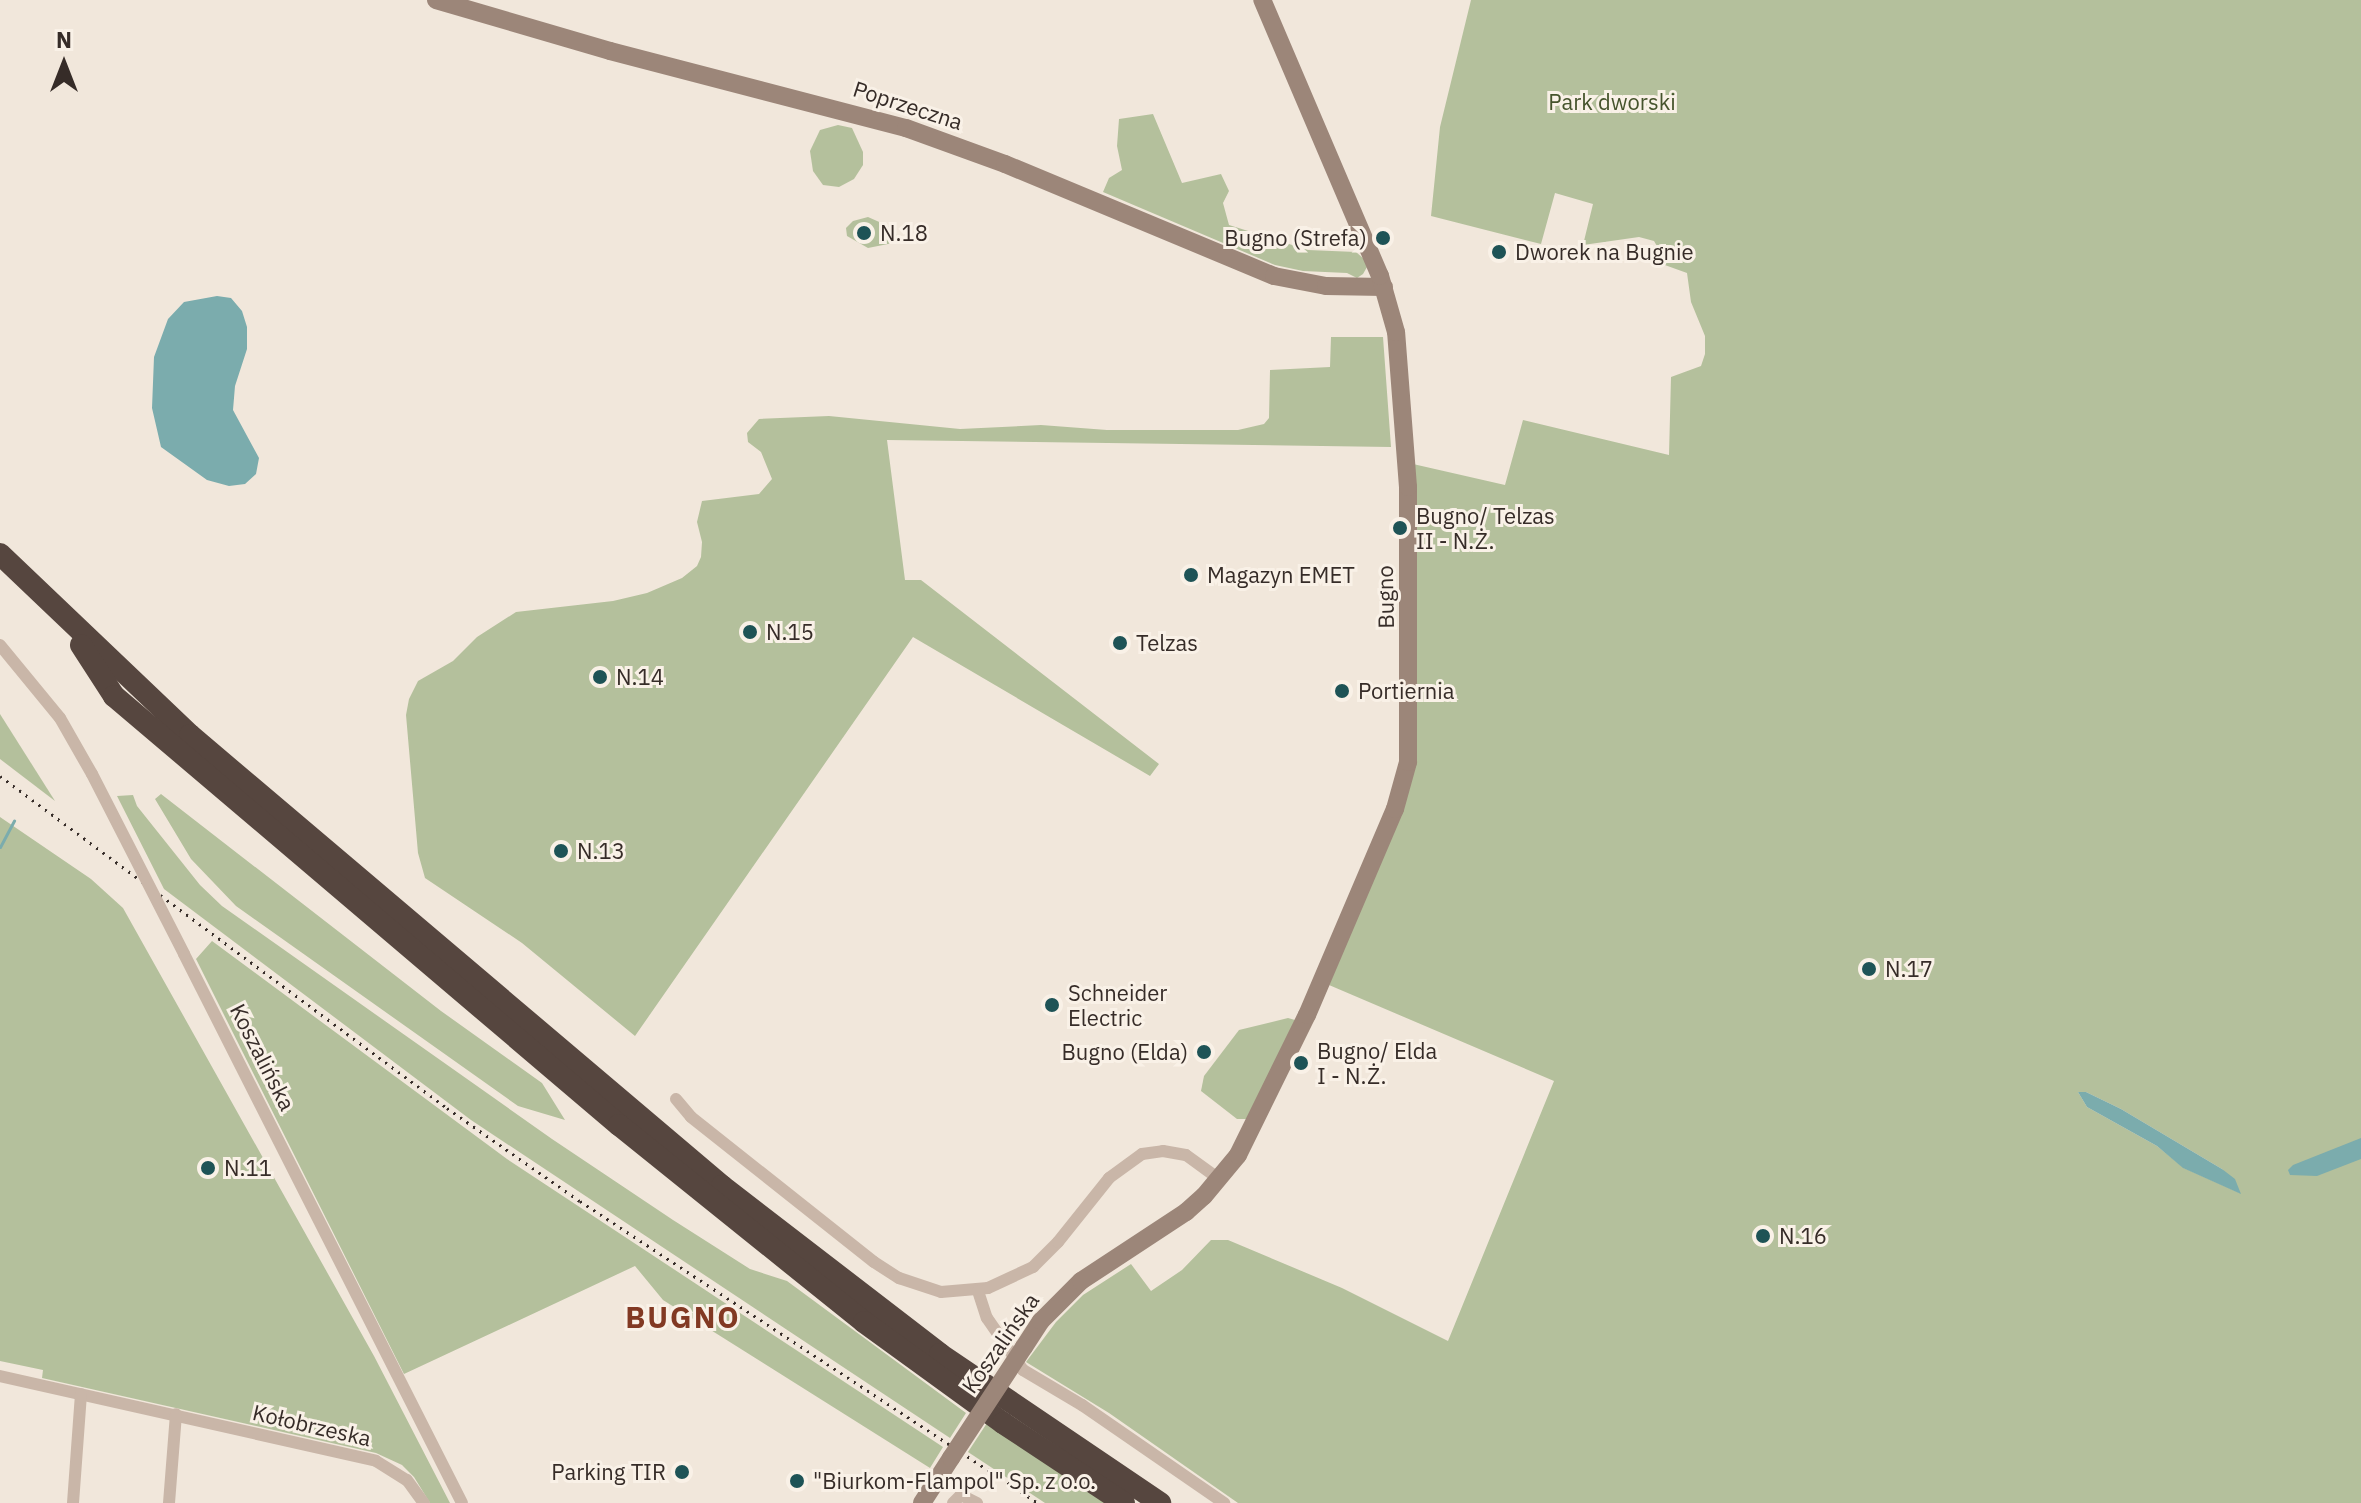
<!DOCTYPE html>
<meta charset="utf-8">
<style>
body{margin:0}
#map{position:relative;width:2361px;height:1503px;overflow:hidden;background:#f1e7db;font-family:"IBM Plex Sans",sans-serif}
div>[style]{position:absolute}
.green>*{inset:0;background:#b4c09c}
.water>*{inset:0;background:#7bacad}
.stream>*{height:3px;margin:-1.5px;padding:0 1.5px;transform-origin:1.5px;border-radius:1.5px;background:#7bacad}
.street>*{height:12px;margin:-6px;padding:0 6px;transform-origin:6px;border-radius:6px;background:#c9b6a8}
.secondary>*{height:18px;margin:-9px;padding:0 9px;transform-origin:9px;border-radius:9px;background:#9c8679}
.highway>*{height:22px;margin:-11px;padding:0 11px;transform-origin:11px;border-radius:11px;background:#56463f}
.rail>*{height:3px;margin-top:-1.5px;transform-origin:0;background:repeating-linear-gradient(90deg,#362c28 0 2px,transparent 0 8px)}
.street-bridge>*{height:12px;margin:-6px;padding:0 6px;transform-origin:6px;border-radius:6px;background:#c9b6a8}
.secondary-bridge>*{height:18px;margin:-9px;padding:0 9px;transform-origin:9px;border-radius:9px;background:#9c8679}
.dots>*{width:22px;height:22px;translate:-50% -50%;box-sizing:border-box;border:4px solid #f9f1e7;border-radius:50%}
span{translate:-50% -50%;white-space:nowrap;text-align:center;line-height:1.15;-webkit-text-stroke:6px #f9f1e7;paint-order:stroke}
.park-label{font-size:22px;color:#45532c}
.street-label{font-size:22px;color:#362c28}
.poi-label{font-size:22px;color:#362c28}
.left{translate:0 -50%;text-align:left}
.right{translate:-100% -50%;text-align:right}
.district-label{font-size:30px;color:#823923;font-weight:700;letter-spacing:2px}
.north{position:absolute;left:24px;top:24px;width:80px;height:80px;-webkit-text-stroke:6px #f9f1e7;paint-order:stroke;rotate:0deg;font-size:22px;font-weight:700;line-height:32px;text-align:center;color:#362c28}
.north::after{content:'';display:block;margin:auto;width:28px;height:36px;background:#362c28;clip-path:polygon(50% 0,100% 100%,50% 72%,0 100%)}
</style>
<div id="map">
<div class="green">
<div style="clip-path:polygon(evenodd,1471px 0,2361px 0,2361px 1503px,1238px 1503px,1109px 1413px,1026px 1362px,1056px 1322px,1083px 1295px,1131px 1264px,1151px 1291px,1182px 1270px,1211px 1240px,1228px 1240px,1342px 1288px,1448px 1341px,1554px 1081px,1329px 985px,1401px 811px,1413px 464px,1505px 485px,1523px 420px,1669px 455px,1671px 377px,1701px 366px,1705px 354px,1705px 336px,1691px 302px,1687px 273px,1662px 264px,1661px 253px,1654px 241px,1639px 237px,1583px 245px,1593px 204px,1555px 193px,1541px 244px,1431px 216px,1440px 127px,1471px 0,2078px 1092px,2086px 1092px,2121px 1109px,2222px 1169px,2240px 1193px,2184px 1168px,2157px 1146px,2087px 1107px,2078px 1092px)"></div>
<div style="clip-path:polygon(1153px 114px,1182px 183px,1221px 174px,1229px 191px,1223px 203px,1229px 225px,1308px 250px,1356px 252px,1364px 259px,1367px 267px,1363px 274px,1357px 278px,1347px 273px,1303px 271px,1275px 265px,1103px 192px,1109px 178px,1122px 170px,1117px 146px,1119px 119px)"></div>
<div style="clip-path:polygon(838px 125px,852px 128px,863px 152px,863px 165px,854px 179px,839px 187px,823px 185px,813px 171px,810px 151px,820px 130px)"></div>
<div style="clip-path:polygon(868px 217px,895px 229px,897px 238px,893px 243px,868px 248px,847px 236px,846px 228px,853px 221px)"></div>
<div style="clip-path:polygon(1331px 337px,1383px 337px,1391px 447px,887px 440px,905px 580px,921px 580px,1159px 764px,1150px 776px,913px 637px,635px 1036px,522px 943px,425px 878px,418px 853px,406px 715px,409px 699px,418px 681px,453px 661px,477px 637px,516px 612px,613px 601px,647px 593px,682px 578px,697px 566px,701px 557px,702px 542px,697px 522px,702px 501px,759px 494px,772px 479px,761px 452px,748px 442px,747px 433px,759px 419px,829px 416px,960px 429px,1041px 425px,1107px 430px,1238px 430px,1264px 424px,1269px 418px,1270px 370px,1330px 367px)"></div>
<div style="clip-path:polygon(0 714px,55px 801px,0 759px)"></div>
<div style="clip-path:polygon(161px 794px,441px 1011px,542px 1083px,565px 1120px,518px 1106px,236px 906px,191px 859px,155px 799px)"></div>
<div style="clip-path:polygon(133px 795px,137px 806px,200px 885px,222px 906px,552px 1139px,673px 1220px,750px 1269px,787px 1281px,966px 1413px,950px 1438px,471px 1120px,164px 889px,117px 796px)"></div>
<div style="clip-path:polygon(0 817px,91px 879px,123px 908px,374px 1356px,450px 1503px,430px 1503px,414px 1477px,402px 1465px,376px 1453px,42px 1378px,43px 1370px,0 1361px)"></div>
<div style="clip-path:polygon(212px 941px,507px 1159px,943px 1447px,930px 1468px,663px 1300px,635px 1266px,404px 1374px,196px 959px)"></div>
<div style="clip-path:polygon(1288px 1018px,1295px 1020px,1249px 1119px,1237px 1119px,1201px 1091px,1204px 1076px,1239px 1030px)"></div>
<div style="clip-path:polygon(987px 1423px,1107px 1503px,1045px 1503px,968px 1452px)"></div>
</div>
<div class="water">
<div style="clip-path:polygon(217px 296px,231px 298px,242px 311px,247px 327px,247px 349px,235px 386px,233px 410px,259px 458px,256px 474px,245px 484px,229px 486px,207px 480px,161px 447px,152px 408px,154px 357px,168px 319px,184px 302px)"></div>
<div style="clip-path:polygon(2078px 1092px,2086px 1092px,2121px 1109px,2222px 1169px,2235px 1179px,2241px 1194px,2183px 1168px,2157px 1146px,2087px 1107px)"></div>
<div style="clip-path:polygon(2361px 1138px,2361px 1159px,2317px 1176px,2290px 1175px,2288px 1170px,2293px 1165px)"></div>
</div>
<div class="stream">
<div style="left:0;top:847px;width:30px;rotate:-62deg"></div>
</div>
<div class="street">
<div style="left:0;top:645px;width:94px;rotate:50.6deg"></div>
<div style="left:60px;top:718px;width:64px;rotate:60.3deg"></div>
<div style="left:184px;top:954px;width:615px;rotate:63.14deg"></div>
<div style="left:676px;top:1099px;width:23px;rotate:50deg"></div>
<div style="left:691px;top:1117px;width:233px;rotate:38.4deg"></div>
<div style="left:874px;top:1262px;width:30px;rotate:33deg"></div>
<div style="left:899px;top:1278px;width:44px;rotate:18.4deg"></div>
<div style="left:941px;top:1292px;width:47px;rotate:-4.9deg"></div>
<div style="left:988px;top:1288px;width:50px;rotate:-25deg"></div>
<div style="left:1033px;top:1267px;width:35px;rotate:-45deg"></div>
<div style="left:1058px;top:1242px;width:82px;rotate:-51.4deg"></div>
<div style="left:1109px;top:1178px;width:41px;rotate:-36deg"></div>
<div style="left:1142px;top:1154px;width:21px;rotate:-8deg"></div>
<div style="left:1163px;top:1151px;width:23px;rotate:10deg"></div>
<div style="left:1186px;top:1155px;width:41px;rotate:36deg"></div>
<div style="left:978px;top:1291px;width:28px;rotate:72deg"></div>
<div style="left:987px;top:1318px;width:63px;rotate:55.3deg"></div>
<div style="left:1023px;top:1370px;width:69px;rotate:30.7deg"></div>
<div style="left:1082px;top:1405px;width:173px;rotate:34.6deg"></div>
<div style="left:0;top:1376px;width:385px;rotate:12.7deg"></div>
<div style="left:376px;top:1461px;width:36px;rotate:32deg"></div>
<div style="left:407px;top:1480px;width:29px;rotate:54deg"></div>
<div style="left:73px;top:1503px;width:109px;rotate:-85.8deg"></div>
<div style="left:169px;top:1503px;width:89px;rotate:-85.5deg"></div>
<div style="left:953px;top:1503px;width:11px;rotate:-45deg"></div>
<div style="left:961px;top:1495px;width:18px;rotate:27deg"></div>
</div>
<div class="secondary">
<div style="left:436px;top:0;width:181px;rotate:16.3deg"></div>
<div style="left:610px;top:51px;width:306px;rotate:14.6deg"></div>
<div style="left:906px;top:128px;width:105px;rotate:20deg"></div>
<div style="left:1005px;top:164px;width:291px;rotate:22.6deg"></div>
<div style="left:1274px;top:276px;width:53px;rotate:10.9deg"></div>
<div style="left:1326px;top:286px;width:58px;rotate:1deg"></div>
<div style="left:1024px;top:1347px;width:31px;rotate:-57deg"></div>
<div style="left:1041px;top:1321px;width:57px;rotate:-45deg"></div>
<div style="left:1081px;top:1281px;width:126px;rotate:-33.3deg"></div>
<div style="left:1186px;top:1212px;width:24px;rotate:-42deg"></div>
<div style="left:1204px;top:1196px;width:53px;rotate:-50.3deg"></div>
<div style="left:1238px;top:1155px;width:156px;rotate:-63.8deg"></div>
<div style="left:1307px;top:1015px;width:224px;rotate:-66.9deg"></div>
<div style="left:1395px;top:809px;width:49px;rotate:-74.5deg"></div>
<div style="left:1408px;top:762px;width:275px;rotate:-90deg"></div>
<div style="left:1408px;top:487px;width:155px;rotate:-94.4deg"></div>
<div style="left:1396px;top:332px;width:58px;rotate:-105.9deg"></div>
<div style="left:1380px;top:276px;width:300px;rotate:-113.1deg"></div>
<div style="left:922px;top:1503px;width:54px;rotate:-57.2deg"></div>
</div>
<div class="highway">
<div style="left:0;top:554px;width:262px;rotate:43.6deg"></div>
<div style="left:190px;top:735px;width:697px;rotate:40.29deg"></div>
<div style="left:722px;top:1186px;width:275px;rotate:37.6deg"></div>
<div style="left:940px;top:1354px;width:266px;rotate:34.1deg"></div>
<div style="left:81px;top:645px;width:61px;rotate:57.1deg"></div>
<div style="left:114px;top:696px;width:663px;rotate:40.35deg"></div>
<div style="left:619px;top:1125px;width:314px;rotate:38.8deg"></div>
<div style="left:864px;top:1322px;width:172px;rotate:36deg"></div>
<div style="left:1003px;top:1423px;width:145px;rotate:33.5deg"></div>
</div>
<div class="rail">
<div style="left:0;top:776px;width:557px;rotate:36.6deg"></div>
<div style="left:447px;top:1108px;width:162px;rotate:35deg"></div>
<div style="left:580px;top:1201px;width:549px;rotate:33.4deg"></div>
</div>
<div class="street-bridge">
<div style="left:92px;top:774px;width:202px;rotate:62.9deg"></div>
</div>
<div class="secondary-bridge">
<div style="left:951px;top:1458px;width:133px;rotate:-56.7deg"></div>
</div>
<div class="dots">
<div style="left:864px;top:233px;background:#1e5356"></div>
<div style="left:1383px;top:238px;background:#1e5356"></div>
<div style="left:1499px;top:252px;background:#1e5356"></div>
<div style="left:1400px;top:528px;background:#1e5356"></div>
<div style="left:1191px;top:575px;background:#1e5356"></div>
<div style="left:750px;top:632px;background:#1e5356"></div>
<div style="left:1120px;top:643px;background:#1e5356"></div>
<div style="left:600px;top:677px;background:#1e5356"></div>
<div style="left:1342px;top:691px;background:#1e5356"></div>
<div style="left:561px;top:851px;background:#1e5356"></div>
<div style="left:1869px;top:969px;background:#1e5356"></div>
<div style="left:1052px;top:1005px;background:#1e5356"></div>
<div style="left:1204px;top:1052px;background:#1e5356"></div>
<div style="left:1301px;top:1063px;background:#1e5356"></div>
<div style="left:208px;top:1168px;background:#1e5356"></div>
<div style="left:1763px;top:1236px;background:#1e5356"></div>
<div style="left:682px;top:1472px;background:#1e5356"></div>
<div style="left:797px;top:1481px;background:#1e5356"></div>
</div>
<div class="park-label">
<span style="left:1612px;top:102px">Park dworski</span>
</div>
<div class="street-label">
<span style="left:908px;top:105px;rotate:18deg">Poprzeczna</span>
<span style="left:1385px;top:597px;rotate:-91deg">Bugno</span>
<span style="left:263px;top:1057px;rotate:63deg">Koszalińska</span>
<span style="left:1000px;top:1343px;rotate:-55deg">Koszalińska</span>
<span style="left:312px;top:1425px;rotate:13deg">Kołobrzeska</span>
</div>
<div class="poi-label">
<span class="left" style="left:880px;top:233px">N.18</span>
<span class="right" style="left:1367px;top:238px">Bugno (Strefa)</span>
<span class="left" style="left:1515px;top:252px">Dworek na Bugnie</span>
<span class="left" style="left:1416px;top:528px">Bugno/ Telzas<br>II - N.Ż.</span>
<span class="left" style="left:1207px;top:575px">Magazyn EMET</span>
<span class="left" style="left:766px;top:632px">N.15</span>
<span class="left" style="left:1136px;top:643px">Telzas</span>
<span class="left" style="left:616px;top:677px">N.14</span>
<span class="left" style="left:1358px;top:691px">Portiernia</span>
<span class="left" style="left:577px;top:851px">N.13</span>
<span class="left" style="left:1885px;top:969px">N.17</span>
<span class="left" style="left:1068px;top:1005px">Schneider<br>Electric</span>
<span class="left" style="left:1317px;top:1063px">Bugno/ Elda<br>I - N.Ż.</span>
<span class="right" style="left:1188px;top:1052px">Bugno (Elda)</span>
<span class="left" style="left:224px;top:1168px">N.11</span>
<span class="left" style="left:1779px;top:1236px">N.16</span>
<span class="right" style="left:666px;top:1472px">Parking TIR</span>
<span class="left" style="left:813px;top:1481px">"Biurkom-Flampol" Sp. z o.o.</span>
</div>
<div class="district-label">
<span style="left:683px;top:1317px">BUGNO</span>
</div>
<div class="north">N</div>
</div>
